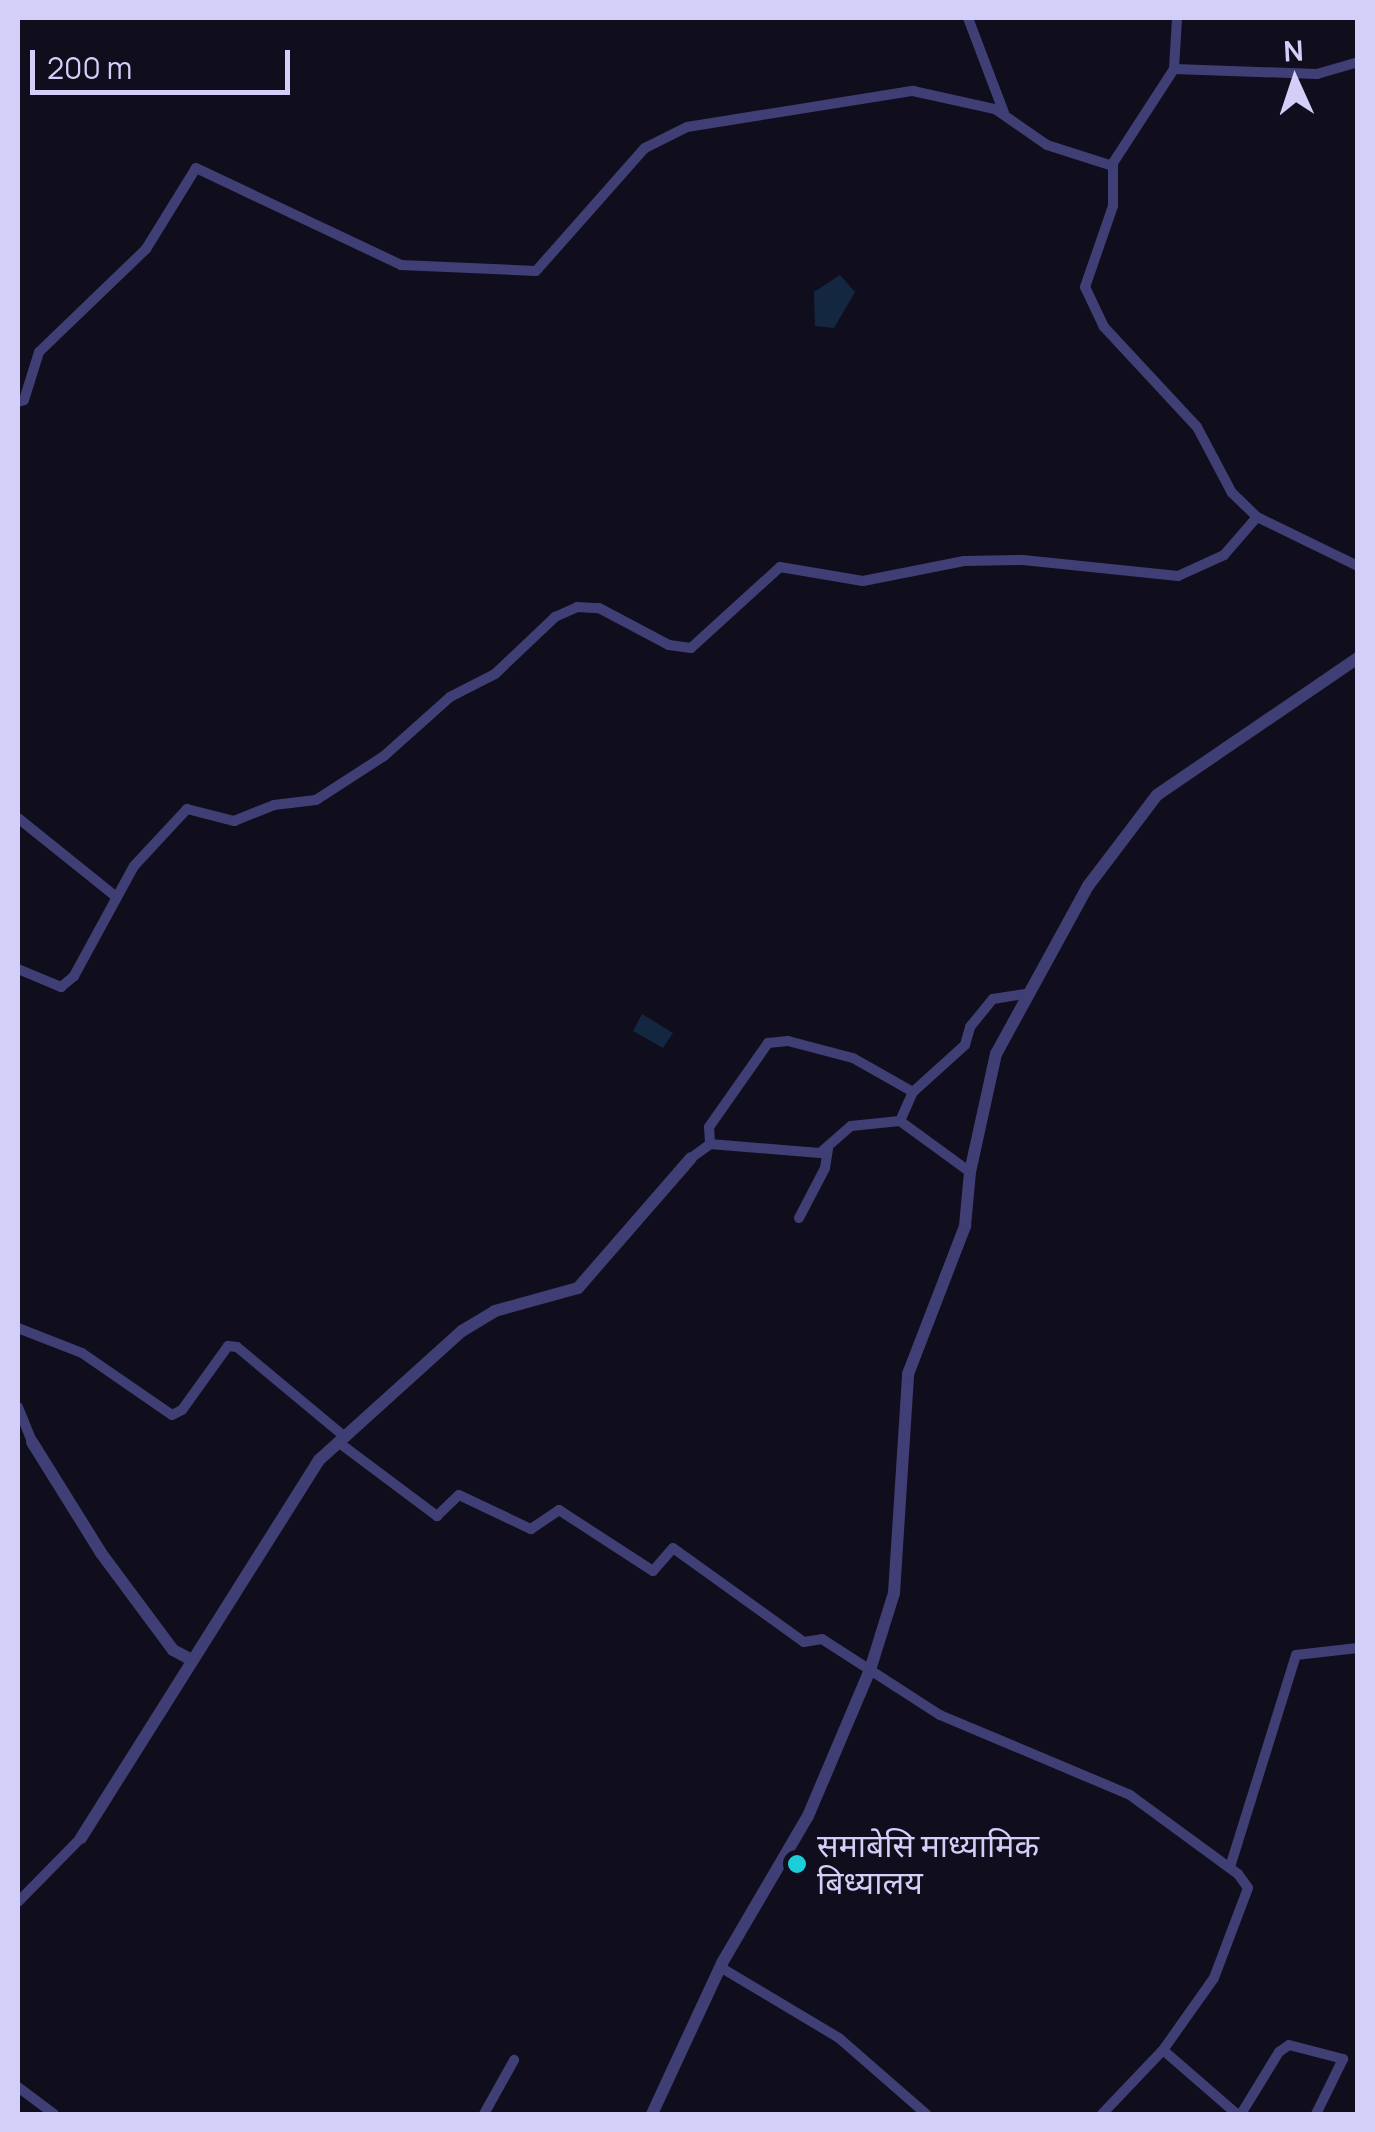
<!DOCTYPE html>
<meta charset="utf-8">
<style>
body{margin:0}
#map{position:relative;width:1375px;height:2132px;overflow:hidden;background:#100e1c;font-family:Manrope,"Noto Sans Devanagari",sans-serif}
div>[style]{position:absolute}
.water>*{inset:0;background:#142740}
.minor>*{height:10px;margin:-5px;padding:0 5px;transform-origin:5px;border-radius:5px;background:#3f3f76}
.tertiary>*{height:12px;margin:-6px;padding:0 6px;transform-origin:6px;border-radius:6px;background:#3f3f76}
.dots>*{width:28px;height:28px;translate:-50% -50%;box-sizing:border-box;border:5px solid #100e1c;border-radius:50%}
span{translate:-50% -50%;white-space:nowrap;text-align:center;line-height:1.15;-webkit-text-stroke:8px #100e1c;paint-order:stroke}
.poi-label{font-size:32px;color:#d3cff9}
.left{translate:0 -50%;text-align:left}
.frame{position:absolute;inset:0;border:20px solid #d3cff9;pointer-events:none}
.north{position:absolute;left:1245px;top:30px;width:100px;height:100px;-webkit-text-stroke:8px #100e1c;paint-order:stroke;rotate:357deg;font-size:28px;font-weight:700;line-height:40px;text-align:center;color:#d3cff9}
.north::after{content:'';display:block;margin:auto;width:35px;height:45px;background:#d3cff9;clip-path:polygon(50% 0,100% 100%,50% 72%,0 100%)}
.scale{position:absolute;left:30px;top:50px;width:260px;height:45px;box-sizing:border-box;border:5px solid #d3cff9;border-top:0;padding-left:12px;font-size:30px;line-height:35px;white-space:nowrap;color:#d3cff9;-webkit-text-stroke:8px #100e1c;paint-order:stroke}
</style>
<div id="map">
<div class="water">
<div style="clip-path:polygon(840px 275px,855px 292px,834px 328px,815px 326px,814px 292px)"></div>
<div style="clip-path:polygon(642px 1014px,673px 1033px,663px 1048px,633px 1031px)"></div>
</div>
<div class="minor">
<div style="left:968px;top:18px;width:102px;rotate:69.2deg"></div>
<div style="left:1174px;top:69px;width:51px;rotate:-86.6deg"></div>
<div style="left:18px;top:402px;width:6px;rotate:-18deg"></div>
<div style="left:24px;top:400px;width:50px;rotate:-72.6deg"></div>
<div style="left:39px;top:352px;width:149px;rotate:-43.9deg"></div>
<div style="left:146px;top:249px;width:95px;rotate:-58.3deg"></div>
<div style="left:196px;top:168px;width:227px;rotate:25.3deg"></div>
<div style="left:401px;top:265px;width:135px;rotate:2.5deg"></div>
<div style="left:536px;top:271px;width:164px;rotate:-48.5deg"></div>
<div style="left:645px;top:148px;width:47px;rotate:-26.6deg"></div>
<div style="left:687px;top:127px;width:229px;rotate:-9.1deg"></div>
<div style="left:913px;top:91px;width:84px;rotate:12.4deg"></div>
<div style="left:995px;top:109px;width:63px;rotate:34.7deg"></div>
<div style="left:1047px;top:145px;width:69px;rotate:17.7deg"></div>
<div style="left:1257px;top:517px;width:35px;rotate:-136deg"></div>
<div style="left:1232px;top:493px;width:75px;rotate:-117.9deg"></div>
<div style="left:1197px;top:427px;width:137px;rotate:-132.9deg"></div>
<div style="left:1104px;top:327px;width:44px;rotate:-115.4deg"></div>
<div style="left:1085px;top:287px;width:86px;rotate:-70.9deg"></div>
<div style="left:1113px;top:206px;width:43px;rotate:-90deg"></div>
<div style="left:1113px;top:163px;width:112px;rotate:-57deg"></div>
<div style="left:1174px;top:69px;width:143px;rotate:2deg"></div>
<div style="left:1317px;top:74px;width:43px;rotate:-16.3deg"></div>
<div style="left:18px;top:818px;width:124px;rotate:38.8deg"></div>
<div style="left:18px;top:969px;width:47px;rotate:22.7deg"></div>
<div style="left:61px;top:987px;width:17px;rotate:-40deg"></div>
<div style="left:74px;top:976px;width:125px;rotate:-61.4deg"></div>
<div style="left:134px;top:866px;width:78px;rotate:-47.1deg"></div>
<div style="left:187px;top:809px;width:49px;rotate:14.3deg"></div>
<div style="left:234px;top:821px;width:43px;rotate:-21.8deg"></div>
<div style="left:274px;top:805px;width:42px;rotate:-6.8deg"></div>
<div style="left:316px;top:800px;width:81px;rotate:-32.9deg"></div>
<div style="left:384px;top:756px;width:89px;rotate:-41.8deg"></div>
<div style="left:450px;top:697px;width:51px;rotate:-27.1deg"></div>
<div style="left:495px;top:674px;width:83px;rotate:-43.5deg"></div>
<div style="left:555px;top:617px;width:24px;rotate:-24deg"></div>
<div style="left:577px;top:607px;width:22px;rotate:3deg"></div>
<div style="left:599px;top:608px;width:79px;rotate:27.9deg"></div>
<div style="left:669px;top:645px;width:22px;rotate:8deg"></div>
<div style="left:691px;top:648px;width:120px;rotate:-42.3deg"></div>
<div style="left:780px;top:567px;width:84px;rotate:9.6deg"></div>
<div style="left:863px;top:581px;width:103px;rotate:-11.2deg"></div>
<div style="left:964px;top:561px;width:59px;rotate:-1deg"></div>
<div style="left:1023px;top:560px;width:156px;rotate:5.9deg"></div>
<div style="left:1178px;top:576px;width:51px;rotate:-24.5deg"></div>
<div style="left:1224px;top:555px;width:50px;rotate:-49deg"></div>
<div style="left:1257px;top:517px;width:112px;rotate:25.9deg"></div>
<div style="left:900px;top:1121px;width:32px;rotate:-66deg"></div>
<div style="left:913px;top:1092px;width:70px;rotate:-42.1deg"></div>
<div style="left:965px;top:1045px;width:19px;rotate:-74deg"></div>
<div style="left:970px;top:1027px;width:36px;rotate:-51deg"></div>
<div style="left:993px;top:999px;width:33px;rotate:-9deg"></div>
<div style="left:710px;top:1144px;width:17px;rotate:-93deg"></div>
<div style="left:709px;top:1127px;width:103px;rotate:-54.9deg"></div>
<div style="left:768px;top:1043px;width:20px;rotate:-6deg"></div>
<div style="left:788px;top:1041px;width:67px;rotate:14.7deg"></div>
<div style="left:853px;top:1058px;width:69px;rotate:29.5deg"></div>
<div style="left:691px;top:1158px;width:24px;rotate:-36deg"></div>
<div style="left:710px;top:1144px;width:110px;rotate:4.7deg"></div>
<div style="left:820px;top:1153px;width:41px;rotate:-41.1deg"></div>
<div style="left:851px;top:1126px;width:49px;rotate:-5.8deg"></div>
<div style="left:900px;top:1121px;width:87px;rotate:36.1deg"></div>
<div style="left:799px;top:1218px;width:56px;rotate:-62.5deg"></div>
<div style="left:825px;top:1168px;width:20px;rotate:-81deg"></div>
<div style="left:18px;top:1328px;width:69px;rotate:21.3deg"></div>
<div style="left:82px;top:1353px;width:109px;rotate:34.6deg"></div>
<div style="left:172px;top:1415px;width:11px;rotate:-27deg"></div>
<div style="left:182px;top:1410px;width:79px;rotate:-54.3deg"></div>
<div style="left:228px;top:1346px;width:9px;rotate:6deg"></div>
<div style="left:237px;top:1347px;width:141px;rotate:39.8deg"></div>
<div style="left:18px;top:1407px;width:38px;rotate:68deg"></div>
<div style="left:338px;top:1442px;width:124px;rotate:36.8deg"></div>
<div style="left:437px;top:1516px;width:30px;rotate:-44deg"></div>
<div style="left:459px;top:1495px;width:80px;rotate:25.3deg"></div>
<div style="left:531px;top:1529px;width:34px;rotate:-34deg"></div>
<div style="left:559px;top:1510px;width:112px;rotate:33deg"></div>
<div style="left:653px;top:1571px;width:30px;rotate:-49deg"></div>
<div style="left:673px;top:1548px;width:161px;rotate:35.7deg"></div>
<div style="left:804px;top:1642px;width:18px;rotate:-9deg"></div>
<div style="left:822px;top:1639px;width:140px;rotate:32.8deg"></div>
<div style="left:940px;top:1715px;width:206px;rotate:22.8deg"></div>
<div style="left:1130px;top:1795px;width:134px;rotate:36.2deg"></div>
<div style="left:1238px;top:1874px;width:17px;rotate:54deg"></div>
<div style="left:1248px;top:1888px;width:96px;rotate:110.7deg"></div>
<div style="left:1214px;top:1978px;width:88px;rotate:125.3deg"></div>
<div style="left:1163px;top:2050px;width:88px;rotate:133.6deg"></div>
<div style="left:1230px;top:1867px;width:222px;rotate:-72.7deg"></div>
<div style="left:1296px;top:1655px;width:62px;rotate:-6.4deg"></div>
<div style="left:18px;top:1902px;width:90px;rotate:-45.5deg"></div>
<div style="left:720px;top:1967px;width:139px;rotate:30.8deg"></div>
<div style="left:839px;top:2038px;width:116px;rotate:41.1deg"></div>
<div style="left:1163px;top:2050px;width:98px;rotate:40.9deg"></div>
<div style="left:18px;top:2087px;width:45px;rotate:36.9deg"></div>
<div style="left:484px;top:2114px;width:62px;rotate:-60.9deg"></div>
<div style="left:1241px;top:2114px;width:73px;rotate:-58.5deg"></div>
<div style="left:1279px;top:2052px;width:12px;rotate:-35deg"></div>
<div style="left:1289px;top:2045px;width:56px;rotate:14.5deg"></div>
<div style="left:1343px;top:2059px;width:61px;rotate:116.1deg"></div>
</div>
<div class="tertiary">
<div style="left:32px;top:1442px;width:131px;rotate:58.1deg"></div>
<div style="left:101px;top:1553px;width:121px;rotate:53.4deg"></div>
<div style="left:173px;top:1650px;width:19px;rotate:28deg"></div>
<div style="left:81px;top:1838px;width:447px;rotate:-57.8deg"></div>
<div style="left:319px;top:1460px;width:193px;rotate:-42.1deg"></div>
<div style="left:462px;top:1331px;width:39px;rotate:-31deg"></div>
<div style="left:495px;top:1311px;width:86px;rotate:-15.5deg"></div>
<div style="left:578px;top:1288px;width:172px;rotate:-49deg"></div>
<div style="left:652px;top:2114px;width:166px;rotate:-65.1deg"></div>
<div style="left:722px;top:1963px;width:170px;rotate:-59.7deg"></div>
<div style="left:808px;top:1816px;width:159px;rotate:-67deg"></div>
<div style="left:870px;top:1670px;width:81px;rotate:-72.7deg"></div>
<div style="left:894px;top:1593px;width:219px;rotate:-86.3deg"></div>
<div style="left:908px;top:1374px;width:159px;rotate:-68.9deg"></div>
<div style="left:965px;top:1226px;width:54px;rotate:-84.7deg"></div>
<div style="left:970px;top:1172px;width:121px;rotate:-77.6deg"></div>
<div style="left:996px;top:1054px;width:192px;rotate:-61.3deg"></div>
<div style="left:1088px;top:886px;width:114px;rotate:-52.8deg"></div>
<div style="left:1157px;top:795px;width:243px;rotate:-34.3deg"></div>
</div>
<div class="dots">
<div style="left:797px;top:1864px;background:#1bceda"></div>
</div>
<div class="poi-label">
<span class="left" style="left:817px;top:1864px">समाबेसि माध्यामिक<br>बिध्यालय</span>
</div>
<div class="frame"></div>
<div class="north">N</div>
<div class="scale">200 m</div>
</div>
